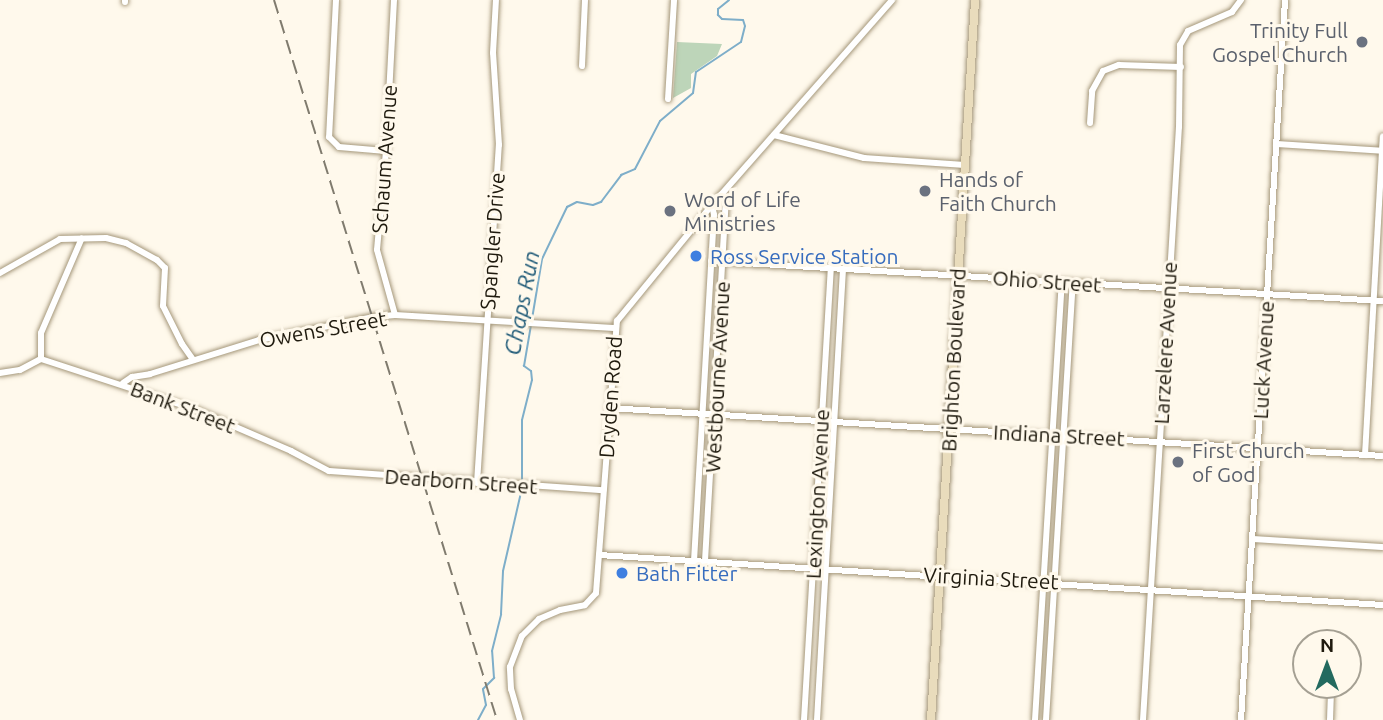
<!DOCTYPE html>
<style>
body{margin:0}
#map{position:relative;width:1383px;height:720px;overflow:hidden;background:#fff9ec;font-family:Ubuntu,sans-serif}
div>[style]{position:absolute}
.green>*{inset:0;background:#bdd5b9}
.stream>*{height:2px;margin:-1px;padding:0 1px;transform-origin:1px;border-radius:1px;background:#7eaec9}
.roads{filter:drop-shadow(0 0 2px #a5977a) drop-shadow(0 0 2px #a5977a)}
.street>*{height:6px;margin:-3px;padding:0 3px;transform-origin:3px;border-radius:3px;background:#fff}
.secondary>*{height:8px;margin:-4px;padding:0 4px;transform-origin:4px;border-radius:4px;background:#e9dcbc}
.rail>*{height:2px;margin-top:-1px;transform-origin:0;background:repeating-linear-gradient(90deg,#807b6e 0 14px,transparent 0 21px)}
.dots>*{width:19px;height:19px;translate:-50% -50%;box-sizing:border-box;border:4px solid #fff9ec;border-radius:50%}
span{translate:-50% -50%;white-space:nowrap;text-align:center;line-height:1.15;-webkit-text-stroke:6px #fff9ec;paint-order:stroke}
.worship-label{font-size:21px;color:#5b616d}
.right{translate:-100% -50%;text-align:right}
.left{translate:0 -50%;text-align:left}
.street-label{font-size:21px;color:#1f1a0e}
.shop-label{font-size:21px;color:#366cbe}
.water-label{font-size:23px;color:#225c79;font-style:italic}
.north{position:absolute;left:1292px;top:629px;width:70px;height:70px;box-sizing:border-box;background:#fff9ec;border:2px solid #a5a093;border-radius:50%;rotate:0deg;font-size:19px;font-weight:700;line-height:28px;text-align:center;color:#1f1a0e}
.north::after{content:'';display:block;margin:auto;width:24px;height:32px;background:#236a5f;clip-path:polygon(50% 0,100% 100%,50% 72%,0 100%)}
</style>
<div id="map">
<div class="green">
<div style="clip-path:polygon(677px 42px,722px 44px,717px 56px,691px 74px,691px 88px,673px 98px)"></div>
</div>
<div class="stream">
<div style="left:532px;top:319px;width:61px;rotate:-80.5deg"></div>
<div style="left:542px;top:259px;width:58px;rotate:-64.3deg"></div>
<div style="left:567px;top:207px;width:11px;rotate:-27deg"></div>
<div style="left:577px;top:202px;width:16px;rotate:11deg"></div>
<div style="left:593px;top:205px;width:9px;rotate:-21deg"></div>
<div style="left:601px;top:202px;width:34px;rotate:-53deg"></div>
<div style="left:621px;top:175px;width:15px;rotate:-23deg"></div>
<div style="left:635px;top:169px;width:54px;rotate:-62.5deg"></div>
<div style="left:660px;top:121px;width:43px;rotate:-40.3deg"></div>
<div style="left:693px;top:93px;width:21px;rotate:-82deg"></div>
<div style="left:696px;top:72px;width:54px;rotate:-33.7deg"></div>
<div style="left:741px;top:42px;width:16px;rotate:-76deg"></div>
<div style="left:745px;top:26px;width:6px;rotate:-108deg"></div>
<div style="left:743px;top:20px;width:21px;rotate:-177deg"></div>
<div style="left:722px;top:19px;width:6px;rotate:-135deg"></div>
<div style="left:718px;top:15px;width:6px;rotate:-90deg"></div>
<div style="left:718px;top:9px;width:14px;rotate:-39deg"></div>
<div style="left:522px;top:482px;width:62px;rotate:-90deg"></div>
<div style="left:522px;top:420px;width:41px;rotate:-76deg"></div>
<div style="left:532px;top:380px;width:9px;rotate:-96deg"></div>
<div style="left:531px;top:371px;width:9px;rotate:-144deg"></div>
<div style="left:524px;top:366px;width:42px;rotate:-80.3deg"></div>
<div style="left:478px;top:720px;width:17px;rotate:-62deg"></div>
<div style="left:486px;top:705px;width:16px;rotate:-101deg"></div>
<div style="left:483px;top:689px;width:16px;rotate:-45deg"></div>
<div style="left:494px;top:678px;width:27px;rotate:-94deg"></div>
<div style="left:492px;top:651px;width:38px;rotate:-76deg"></div>
<div style="left:501px;top:614px;width:43px;rotate:-87.3deg"></div>
<div style="left:503px;top:571px;width:85px;rotate:-77.1deg"></div>
</div>
<div class="roads">
<div class="street">
<div style="left:125px;top:0;width:2px;rotate:90deg"></div>
<div style="left:336px;top:0;width:137px;rotate:92.9deg"></div>
<div style="left:329px;top:137px;width:14px;rotate:45deg"></div>
<div style="left:339px;top:147px;width:47px;rotate:4.9deg"></div>
<div style="left:394px;top:0;width:151px;rotate:93deg"></div>
<div style="left:386px;top:151px;width:99px;rotate:95.2deg"></div>
<div style="left:377px;top:250px;width:67px;rotate:74.5deg"></div>
<div style="left:582px;top:66px;width:66px;rotate:-87.4deg"></div>
<div style="left:668px;top:99px;width:99px;rotate:-86.5deg"></div>
<div style="left:1090px;top:123px;width:32px;rotate:-86deg"></div>
<div style="left:1092px;top:91px;width:23px;rotate:-61deg"></div>
<div style="left:1103px;top:71px;width:17px;rotate:-21deg"></div>
<div style="left:1119px;top:65px;width:62px;rotate:1.8deg"></div>
<div style="left:774px;top:135px;width:93px;rotate:14.3deg"></div>
<div style="left:864px;top:158px;width:101px;rotate:4deg"></div>
<div style="left:1276px;top:144px;width:107px;rotate:3.7deg"></div>
<div style="left:711px;top:261px;width:673px;rotate:3.41deg"></div>
<div style="left:0;top:273px;width:69px;rotate:-29.5deg"></div>
<div style="left:60px;top:239px;width:46px;rotate:-1.2deg"></div>
<div style="left:106px;top:238px;width:21px;rotate:14deg"></div>
<div style="left:126px;top:243px;width:35px;rotate:29deg"></div>
<div style="left:157px;top:260px;width:11px;rotate:45deg"></div>
<div style="left:165px;top:268px;width:38px;rotate:93deg"></div>
<div style="left:163px;top:306px;width:42px;rotate:63.4deg"></div>
<div style="left:182px;top:344px;width:19px;rotate:55deg"></div>
<div style="left:41px;top:359px;width:161px;rotate:18.1deg"></div>
<div style="left:194px;top:409px;width:106px;rotate:23.4deg"></div>
<div style="left:291px;top:451px;width:43px;rotate:27.8deg"></div>
<div style="left:329px;top:471px;width:275px;rotate:4deg"></div>
<div style="left:41px;top:359px;width:26px;rotate:-90deg"></div>
<div style="left:41px;top:333px;width:103px;rotate:-66.7deg"></div>
<div style="left:0;top:373px;width:20px;rotate:-9deg"></div>
<div style="left:20px;top:370px;width:24px;rotate:-28deg"></div>
<div style="left:123px;top:383px;width:11px;rotate:-34deg"></div>
<div style="left:132px;top:377px;width:18px;rotate:-9deg"></div>
<div style="left:150px;top:374px;width:114px;rotate:-17.3deg"></div>
<div style="left:259px;top:340px;width:116px;rotate:-11.4deg"></div>
<div style="left:373px;top:317px;width:22px;rotate:-5deg"></div>
<div style="left:395px;top:315px;width:219px;rotate:3.4deg"></div>
<div style="left:609px;top:408px;width:775px;rotate:3.55deg"></div>
<div style="left:1365px;top:455px;width:319px;rotate:-86.8deg"></div>
<div style="left:477px;top:483px;width:339px;rotate:-86.3deg"></div>
<div style="left:499px;top:145px;width:92px;rotate:-93.7deg"></div>
<div style="left:493px;top:53px;width:53px;rotate:-86.8deg"></div>
<div style="left:1252px;top:539px;width:131px;rotate:3.5deg"></div>
<div style="left:599px;top:555px;width:786px;rotate:3.65deg"></div>
<div style="left:694px;top:561px;width:347px;rotate:-86.7deg"></div>
<div style="left:714px;top:215px;width:10px;rotate:-101deg"></div>
<div style="left:705px;top:561px;width:360px;rotate:-86.7deg"></div>
<div style="left:726px;top:202px;width:9px;rotate:-126deg"></div>
<div style="left:520px;top:720px;width:32px;rotate:-106deg"></div>
<div style="left:511px;top:689px;width:22px;rotate:-93deg"></div>
<div style="left:510px;top:667px;width:33px;rotate:-69deg"></div>
<div style="left:522px;top:636px;width:24px;rotate:-45deg"></div>
<div style="left:539px;top:619px;width:23px;rotate:-23deg"></div>
<div style="left:560px;top:610px;width:25px;rotate:-11deg"></div>
<div style="left:585px;top:605px;width:16px;rotate:-47deg"></div>
<div style="left:596px;top:593px;width:273px;rotate:-85.6deg"></div>
<div style="left:617px;top:321px;width:150px;rotate:-50.7deg"></div>
<div style="left:712px;top:205px;width:273px;rotate:-48.7deg"></div>
<div style="left:804px;top:720px;width:453px;rotate:-86.6deg"></div>
<div style="left:817px;top:720px;width:452px;rotate:-86.7deg"></div>
<div style="left:1035px;top:720px;width:439px;rotate:-86.5deg"></div>
<div style="left:1046px;top:720px;width:438px;rotate:-86.5deg"></div>
<div style="left:1143px;top:720px;width:594px;rotate:-86.53deg"></div>
<div style="left:1179px;top:127px;width:82px;rotate:-89.3deg"></div>
<div style="left:1180px;top:45px;width:16px;rotate:-60deg"></div>
<div style="left:1188px;top:31px;width:48px;rotate:-23.4deg"></div>
<div style="left:1232px;top:12px;width:15px;rotate:-53deg"></div>
<div style="left:1241px;top:720px;width:721px;rotate:-86.5deg"></div>
<div style="left:1330px;top:720px;width:35px;rotate:-88deg"></div>
</div>
<div class="secondary">
<div style="left:931px;top:720px;width:721px;rotate:-86.5deg"></div>
</div>
</div>
<div class="rail">
<div style="left:274px;top:0;width:754px;rotate:72.79deg"></div>
</div>
<div class="dots">
<div style="left:1362px;top:42px;background:#6b7280"></div>
<div style="left:925px;top:191px;background:#6b7280"></div>
<div style="left:670px;top:211px;background:#6b7280"></div>
<div style="left:696px;top:256px;background:#3f7fe0"></div>
<div style="left:1178px;top:462px;background:#6b7280"></div>
<div style="left:622px;top:573px;background:#3f7fe0"></div>
</div>
<div class="worship-label">
<span class="right" style="left:1348px;top:42px">Trinity Full<br>Gospel Church</span>
<span class="left" style="left:939px;top:191px">Hands of<br>Faith Church</span>
<span class="left" style="left:684px;top:211px">Word of Life<br>Ministries</span>
<span class="left" style="left:1192px;top:462px">First Church<br>of God</span>
</div>
<div class="street-label">
<span style="left:384px;top:159px;rotate:-86deg">Schaum Avenue</span>
<span style="left:492px;top:241px;rotate:-86deg">Spangler Drive</span>
<span style="left:1047px;top:281px;rotate:4deg">Ohio Street</span>
<span style="left:323px;top:329px;rotate:-10deg">Owens Street</span>
<span style="left:1165px;top:343px;rotate:-87deg">Larzelere Avenue</span>
<span style="left:953px;top:360px;rotate:-87deg">Brighton Boulevard</span>
<span style="left:1263px;top:360px;rotate:-87deg">Luck Avenue</span>
<span style="left:717px;top:377px;rotate:-87deg">Westbourne Avenue</span>
<span style="left:610px;top:397px;rotate:-86deg">Dryden Road</span>
<span style="left:183px;top:407px;rotate:21deg">Bank Street</span>
<span style="left:1059px;top:435px;rotate:3deg">Indiana Street</span>
<span style="left:461px;top:481px;rotate:4deg">Dearborn Street</span>
<span style="left:817px;top:494px;rotate:-87deg">Lexington Avenue</span>
<span style="left:991px;top:578px;rotate:3deg">Virginia Street</span>
</div>
<div class="shop-label">
<span class="left" style="left:710px;top:256px">Ross Service Station</span>
<span class="left" style="left:636px;top:573px">Bath Fitter</span>
</div>
<div class="water-label">
<span style="left:522px;top:303px;rotate:-79deg">Chaps Run</span>
</div>
<div class="north">N</div>
</div>
